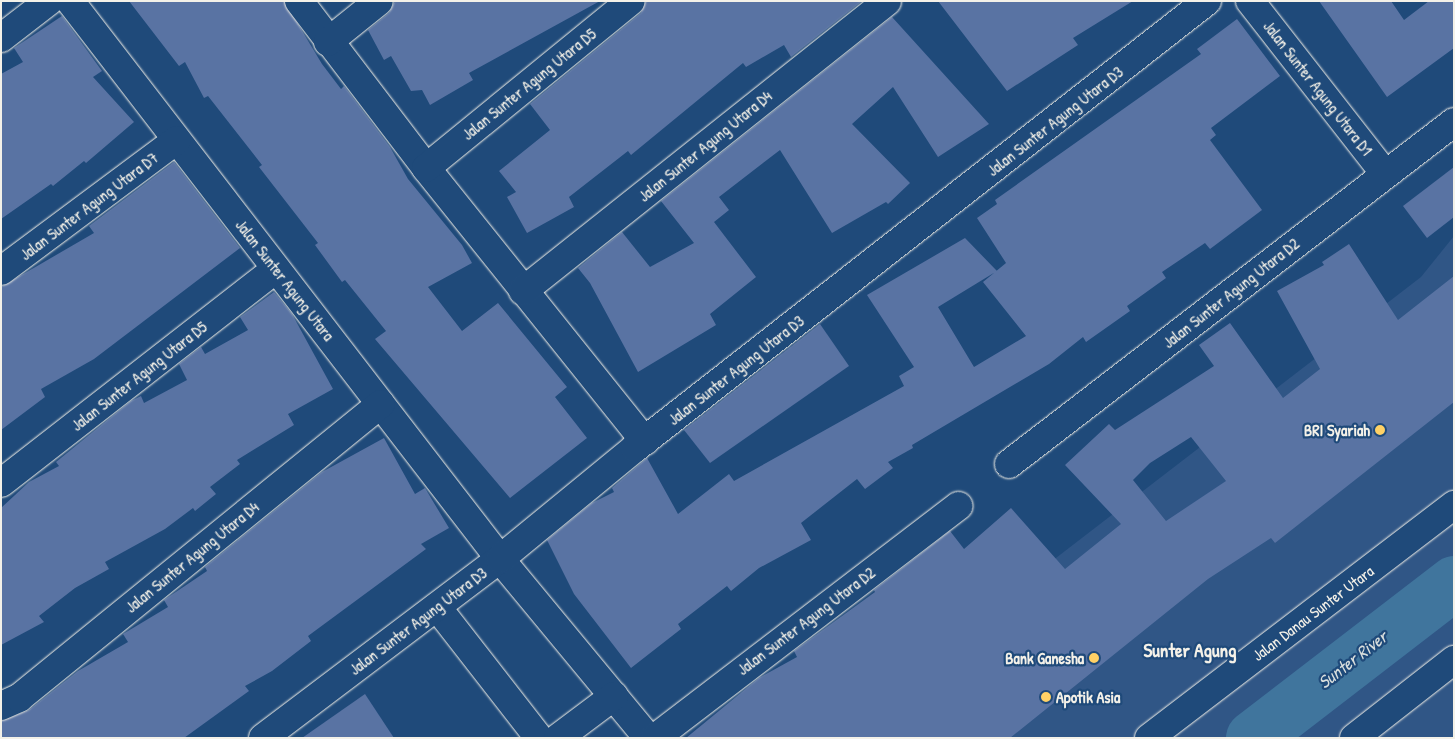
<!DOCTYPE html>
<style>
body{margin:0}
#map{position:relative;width:1455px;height:739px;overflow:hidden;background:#1f4a7a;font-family:"Patrick Hand",sans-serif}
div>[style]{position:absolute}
.built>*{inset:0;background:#305686}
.river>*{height:54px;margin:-27px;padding:0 27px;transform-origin:27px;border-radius:27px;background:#40759d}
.building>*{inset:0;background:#5973a3}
.roads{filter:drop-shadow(0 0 1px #f4f1e8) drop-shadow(0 0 1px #f4f1e8)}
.minor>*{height:28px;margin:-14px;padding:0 14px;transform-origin:14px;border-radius:14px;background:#1f4a7a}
.major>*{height:28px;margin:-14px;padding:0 14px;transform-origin:14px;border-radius:14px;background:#1f4a7a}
.dots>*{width:14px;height:14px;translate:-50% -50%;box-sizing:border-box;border:2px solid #1f4a7a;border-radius:50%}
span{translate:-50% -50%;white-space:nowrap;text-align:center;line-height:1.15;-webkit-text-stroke:4.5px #1f4a7a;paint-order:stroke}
.street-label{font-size:16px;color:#f4f1e8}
.poi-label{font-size:16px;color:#f4f1e8;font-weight:700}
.right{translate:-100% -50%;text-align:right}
.left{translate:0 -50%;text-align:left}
.water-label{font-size:18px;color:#d9dedd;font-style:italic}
.quarter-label{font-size:19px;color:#f4f1e8;font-weight:700}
.frame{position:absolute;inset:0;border:2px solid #f4f1e8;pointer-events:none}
</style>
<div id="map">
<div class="built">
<div style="clip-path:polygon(1454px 236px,1454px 738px,822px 738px,1421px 277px)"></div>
</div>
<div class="river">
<div style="left:1253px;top:738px;width:254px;rotate:-37.6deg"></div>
</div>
<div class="building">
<div style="clip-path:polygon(129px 1px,284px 1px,322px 64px,341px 89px,344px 86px,390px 147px,408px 179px,462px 245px,472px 263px,428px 287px,462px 331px,498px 303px,567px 387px,555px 397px,587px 438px,510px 498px,375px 339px,386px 331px,345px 280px,342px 282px,315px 245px,318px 243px,259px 167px,262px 165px,208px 96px,204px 98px,185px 62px,179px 66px)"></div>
<div style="clip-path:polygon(395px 1px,600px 1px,469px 73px,473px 80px,430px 105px,422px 90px,411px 91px,391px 56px,384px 60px,368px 30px,389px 13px)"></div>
<div style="clip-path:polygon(646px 1px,862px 1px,791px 57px,784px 45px,746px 67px,743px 63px,631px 155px,628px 151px,569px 197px,574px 207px,527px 233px,507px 197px,516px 192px,499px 171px,550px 130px,530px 104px,641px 13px)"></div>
<div style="clip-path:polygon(938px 1px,1133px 1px,1073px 38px,1078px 45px,1007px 91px)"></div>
<div style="clip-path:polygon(1319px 1px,1391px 1px,1404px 20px,1429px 1px,1454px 1px,1454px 48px,1387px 97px)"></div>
<div style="clip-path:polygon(62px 16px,102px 71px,93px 77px,134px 122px,86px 163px,84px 161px,53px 186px,51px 184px,1px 219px,1px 74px,23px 62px,14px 48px)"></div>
<div style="clip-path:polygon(892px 17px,989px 124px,938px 157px,893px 87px,852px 124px,910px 183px,888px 204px,886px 202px,832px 233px,780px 150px,719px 197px,729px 210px,714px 222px,756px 277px,710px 314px,716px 325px,638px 372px,590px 283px,578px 268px,622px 232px,650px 267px,694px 243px,661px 201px)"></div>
<div style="clip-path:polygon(1237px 19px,1280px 76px,1211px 128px,1216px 135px,1210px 140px,1262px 210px,1210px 249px,1205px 243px,1162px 272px,1166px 278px,1127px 306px,1130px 311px,1086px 342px,1083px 337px,1049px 364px,912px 445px,913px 448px,888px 462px,893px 468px,865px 489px,857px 479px,801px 523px,811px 540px,759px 568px,731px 591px,727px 586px,678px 624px,681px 629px,631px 668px,574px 594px,547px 540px,592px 503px,614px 492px,612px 488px,647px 458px,678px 514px,729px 474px,734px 481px,904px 386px,899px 376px,914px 367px,867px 295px,965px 238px,997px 271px,938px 307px,974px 367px,1026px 336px,983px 282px,1006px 263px,977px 218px,997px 204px,995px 200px,1201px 54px,1197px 49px)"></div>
<div style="clip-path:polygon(174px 162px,240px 248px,94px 359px,41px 389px,45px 397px,1px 430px,1px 287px,94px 233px,89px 226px)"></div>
<div style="clip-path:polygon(1454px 167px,1454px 217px,1427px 238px,1403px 206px)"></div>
<div style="clip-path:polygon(evenodd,1349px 244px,1398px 320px,1454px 276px,1454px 402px,1275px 543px,1271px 538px,1208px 579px,1010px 738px,686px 738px,759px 678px,797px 657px,794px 651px,875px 592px,874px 590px,950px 531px,964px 549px,1011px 508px,1065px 569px,1121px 524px,1065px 465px,1109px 424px,1115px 430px,1214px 366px,1199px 345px,1230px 323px,1283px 398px,1320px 369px,1277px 291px,1324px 265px,1322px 262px,1349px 244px,1191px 437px,1226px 481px,1166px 521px,1133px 480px,1150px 463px,1191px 437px)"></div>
<div style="clip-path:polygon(274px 292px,292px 314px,333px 389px,288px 414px,294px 425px,237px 460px,240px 464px,210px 487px,216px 494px,195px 511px,193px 508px,165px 529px,105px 562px,109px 569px,75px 588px,39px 616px,44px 622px,1px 645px,1px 508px,29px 482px,59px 466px,56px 462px,131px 401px,141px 396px,144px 403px,187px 380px,179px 364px,201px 347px,205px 354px,248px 330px,240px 317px)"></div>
<div style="clip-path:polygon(820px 324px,849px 366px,710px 463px,684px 430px)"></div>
<div style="clip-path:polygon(384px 438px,415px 494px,425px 488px,449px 528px,421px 544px,426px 549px,308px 636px,311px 641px,272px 671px,245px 686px,249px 691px,184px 738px,1px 738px,1px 721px,29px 710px,78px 671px,128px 642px,123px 634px,168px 607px,164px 600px,207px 571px,205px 567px,322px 472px)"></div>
<div style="clip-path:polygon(365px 694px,394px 738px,302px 738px)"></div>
</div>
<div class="roads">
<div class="minor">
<div style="left:70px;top:1px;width:704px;rotate:52.38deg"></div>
<div style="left:500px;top:559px;width:232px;rotate:50.4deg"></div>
<div style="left:299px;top:1px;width:210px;rotate:52.7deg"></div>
<div style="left:426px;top:168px;width:350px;rotate:51.3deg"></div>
<div style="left:1250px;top:1px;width:219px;rotate:52deg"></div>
<div style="left:1px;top:38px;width:61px;rotate:-37.6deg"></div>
<div style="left:328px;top:42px;width:65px;rotate:-38.8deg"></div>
<div style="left:426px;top:168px;width:264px;rotate:-39.2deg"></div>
<div style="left:1px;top:271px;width:219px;rotate:-36.7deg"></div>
<div style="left:523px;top:291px;width:465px;rotate:-38.5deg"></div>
<div style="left:1009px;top:464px;width:561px;rotate:-37.54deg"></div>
<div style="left:1px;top:483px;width:348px;rotate:-37.9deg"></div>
<div style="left:437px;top:607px;width:166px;rotate:52.1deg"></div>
<div style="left:1px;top:706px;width:20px;rotate:-24deg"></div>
<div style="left:19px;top:698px;width:466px;rotate:-39.1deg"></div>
<div style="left:263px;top:738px;width:297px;rotate:-37.1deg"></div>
<div style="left:500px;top:559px;width:175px;rotate:-39.4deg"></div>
<div style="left:635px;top:448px;width:726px;rotate:-38.01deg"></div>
<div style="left:558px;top:738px;width:70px;rotate:-36.9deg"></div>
<div style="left:655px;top:738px;width:382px;rotate:-37.4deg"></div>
</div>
<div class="major">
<div style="left:1149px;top:738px;width:384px;rotate:-37.4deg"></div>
<div style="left:1354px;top:738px;width:127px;rotate:-38deg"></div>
</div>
</div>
<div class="dots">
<div style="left:1380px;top:430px;background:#ffd166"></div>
<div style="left:1094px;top:658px;background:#ffd166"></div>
<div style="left:1046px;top:697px;background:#ffd166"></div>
</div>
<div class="street-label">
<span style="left:529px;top:84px;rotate:-39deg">Jalan Sunter Agung Utara D5</span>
<span style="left:1318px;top:88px;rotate:52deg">Jalan Sunter Agung Utara D1</span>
<span style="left:1055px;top:121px;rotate:-38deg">Jalan Sunter Agung Utara D3</span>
<span style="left:705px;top:146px;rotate:-39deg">Jalan Sunter Agung Utara D4</span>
<span style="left:89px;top:206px;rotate:-37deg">Jalan Sunter Agung Utara D7</span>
<span style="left:285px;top:280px;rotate:52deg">Jalan Sunter Agung Utara</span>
<span style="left:1231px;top:293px;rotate:-38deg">Jalan Sunter Agung Utara D2</span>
<span style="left:736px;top:370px;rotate:-38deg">Jalan Sunter Agung Utara D3</span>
<span style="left:139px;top:376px;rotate:-38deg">Jalan Sunter Agung Utara D5</span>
<span style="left:192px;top:557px;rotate:-39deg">Jalan Sunter Agung Utara D4</span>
<span style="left:1313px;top:613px;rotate:-37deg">Jalan Danau Sunter Utara</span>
<span style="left:418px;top:621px;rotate:-37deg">Jalan Sunter Agung Utara D3</span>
<span style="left:806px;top:621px;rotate:-37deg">Jalan Sunter Agung Utara D2</span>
</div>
<div class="poi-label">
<span class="right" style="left:1370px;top:430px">BRI Syariah</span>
<span class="right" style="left:1084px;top:658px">Bank Ganesha</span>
<span class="left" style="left:1056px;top:697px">Apotik Asia</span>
</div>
<div class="water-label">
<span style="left:1353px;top:660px;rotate:-38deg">Sunter River</span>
</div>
<div class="quarter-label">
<span style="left:1190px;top:651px">Sunter Agung</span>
</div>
<div class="frame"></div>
</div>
